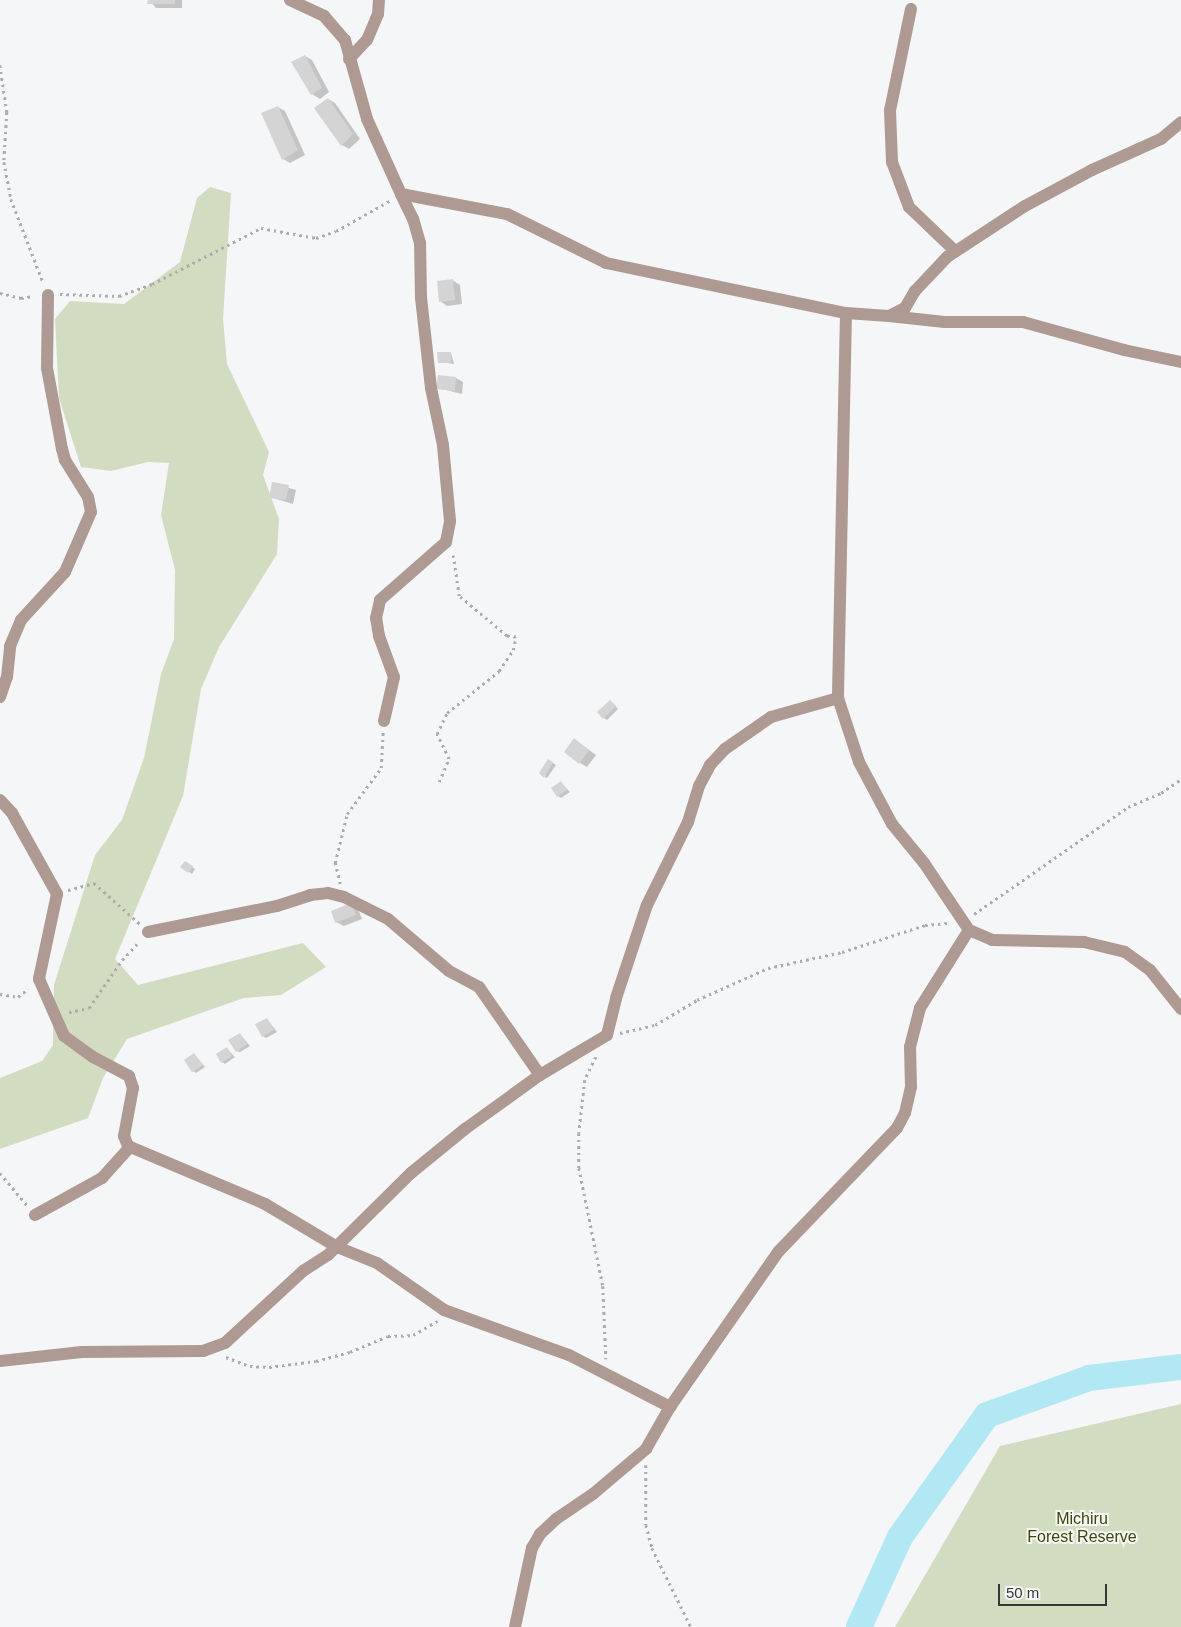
<!DOCTYPE html>
<style>
body{margin:0}
#map{position:relative;width:1181px;height:1627px;overflow:hidden;background:#f5f6f7;font-family:Helvetica,sans-serif}
div>[style]{position:absolute}
.green>*{inset:0;background:#d2dcc0}
.shadow>*{inset:0;background:#0003}
.river>*{height:26px;margin:-13px;padding:0 13px;transform-origin:13px;border-radius:13px;background:#b1e8f4}
.building>*{inset:0;background:#d5d4d5}
.path>*{height:2.5px;margin-top:-1.25px;transform-origin:0;background:repeating-linear-gradient(90deg,#acacad 0 2.5px,transparent 0 6.5px)}
.minor>*{height:12px;margin:-6px;padding:0 6px;transform-origin:6px;border-radius:6px;background:#ae9a92}
span{translate:-50% -50%;white-space:nowrap;text-align:center;line-height:1.15;-webkit-text-stroke:4px #f5f6f7;paint-order:stroke}
.park-label{font-size:16px;color:#384805}
.scale{position:absolute;left:998px;top:1584px;width:109px;height:22px;box-sizing:border-box;border:2px solid #373737;border-top:0;padding-left:6px;font-size:15px;line-height:18px;white-space:nowrap;color:#373737;-webkit-text-stroke:4px #f5f6f7;paint-order:stroke}
</style>
<div id="map">
<div class="green">
<div style="clip-path:polygon(210px 187px,231px 193px,223px 319px,227px 364px,269px 452px,263px 475px,279px 519px,277px 554px,219px 647px,201px 689px,183px 796px,115px 959px,138px 985px,303px 943px,326px 967px,281px 995px,244px 998px,127px 1039px,103px 1078px,88px 1118px,0 1149px,0 1078px,42px 1061px,53px 1045px,54px 985px,95px 855px,122px 820px,144px 758px,161px 674px,174px 639px,175px 570px,161px 515px,169px 463px,148px 462px,111px 471px,81px 467px,59px 398px,55px 319px,70px 301px,124px 304px,180px 262px,197px 198px)"></div>
<div style="clip-path:polygon(1181px 1404px,1181px 1627px,895px 1627px,1000px 1446px)"></div>
</div>
<div class="shadow">
<div style="clip-path:polygon(149px 0,182px 0,182px 8px,156px 8px)"></div>
<div style="clip-path:polygon(305px 56px,312px 60px,329px 92px,320px 99px,312px 94px,292px 62px)"></div>
<div style="clip-path:polygon(328px 99px,335px 103px,360px 139px,349px 149px,342px 145px,316px 108px)"></div>
<div style="clip-path:polygon(278px 107px,285px 111px,305px 155px,290px 163px,283px 159px)"></div>
<div style="clip-path:polygon(452px 280px,460px 285px,462px 304px,447px 306px,440px 301px)"></div>
<div style="clip-path:polygon(451px 353px,454px 364px,439px 362px)"></div>
<div style="clip-path:polygon(456px 378px,463px 382px,462px 394px,438px 388px)"></div>
<div style="clip-path:polygon(273px 483px,296px 490px,293px 504px,270px 497px)"></div>
<div style="clip-path:polygon(613px 703px,618px 709px,607px 720px,604px 718px)"></div>
<div style="clip-path:polygon(575px 740px,596px 755px,587px 767px,580px 763px)"></div>
<div style="clip-path:polygon(548px 760px,556px 765px,547px 778px,545px 777px)"></div>
<div style="clip-path:polygon(561px 783px,570px 792px,561px 798px,558px 796px)"></div>
<div style="clip-path:polygon(185px 862px,195px 869px,192px 874px,182px 867px)"></div>
<div style="clip-path:polygon(351px 904px,358px 909px,362px 919px,344px 926px,336px 922px)"></div>
<div style="clip-path:polygon(267px 1019px,277px 1032px,266px 1038px,263px 1036px)"></div>
<div style="clip-path:polygon(240px 1034px,250px 1046px,240px 1052px,237px 1051px)"></div>
<div style="clip-path:polygon(227px 1049px,235px 1057px,225px 1064px,222px 1062px)"></div>
<div style="clip-path:polygon(194px 1054px,205px 1067px,196px 1073px,193px 1071px)"></div>
</div>
<div class="river">
<div style="left:859px;top:1627px;width:99px;rotate:-65.5deg"></div>
<div style="left:900px;top:1537px;width:150px;rotate:-54.5deg"></div>
<div style="left:987px;top:1415px;width:109px;rotate:-19.9deg"></div>
<div style="left:1089px;top:1378px;width:93px;rotate:-6.8deg"></div>
</div>
<div class="building">
<div style="clip-path:polygon(148px 0,175px 0,175px 4px,147px 4px)"></div>
<div style="clip-path:polygon(305px 55px,322px 88px,311px 95px,291px 62px)"></div>
<div style="clip-path:polygon(328px 98px,353px 134px,341px 146px,314px 108px)"></div>
<div style="clip-path:polygon(278px 106px,298px 150px,282px 160px,261px 113px)"></div>
<div style="clip-path:polygon(453px 279px,455px 300px,439px 302px,437px 281px)"></div>
<div style="clip-path:polygon(437px 352px,451px 352px,451px 363px,438px 363px)"></div>
<div style="clip-path:polygon(438px 375px,456px 377px,455px 391px,436px 389px)"></div>
<div style="clip-path:polygon(272px 482px,289px 485px,286px 500px,269px 498px)"></div>
<div style="clip-path:polygon(610px 700px,616px 706px,603px 719px,597px 712px)"></div>
<div style="clip-path:polygon(574px 738px,589px 750px,579px 764px,564px 752px)"></div>
<div style="clip-path:polygon(548px 759px,553px 762px,544px 778px,539px 773px)"></div>
<div style="clip-path:polygon(561px 781px,567px 790px,557px 797px,551px 788px)"></div>
<div style="clip-path:polygon(185px 861px,193px 866px,188px 873px,180px 867px)"></div>
<div style="clip-path:polygon(351px 903px,356px 915px,335px 923px,331px 911px)"></div>
<div style="clip-path:polygon(267px 1018px,274px 1030px,262px 1037px,255px 1024px)"></div>
<div style="clip-path:polygon(240px 1033px,247px 1044px,236px 1052px,228px 1040px)"></div>
<div style="clip-path:polygon(227px 1047px,232px 1056px,221px 1063px,216px 1054px)"></div>
<div style="clip-path:polygon(194px 1053px,203px 1065px,192px 1072px,184px 1060px)"></div>
</div>
<div class="path">
<div style="left:0;top:65px;width:48px;rotate:81.5deg"></div>
<div style="left:7px;top:112px;width:50px;rotate:93.4deg"></div>
<div style="left:4px;top:162px;width:38px;rotate:79deg"></div>
<div style="left:11px;top:199px;width:89px;rotate:68.9deg"></div>
<div style="left:0;top:293px;width:22px;rotate:13deg"></div>
<div style="left:21px;top:298px;width:13px;rotate:-9deg"></div>
<div style="left:60px;top:294px;width:59px;rotate:1.9deg"></div>
<div style="left:119px;top:296px;width:35px;rotate:-20deg"></div>
<div style="left:152px;top:284px;width:123px;rotate:-27.2deg"></div>
<div style="left:261px;top:228px;width:56px;rotate:10.3deg"></div>
<div style="left:316px;top:238px;width:21px;rotate:-19deg"></div>
<div style="left:336px;top:231px;width:63px;rotate:-29.4deg"></div>
<div style="left:439px;top:782px;width:25px;rotate:-67deg"></div>
<div style="left:449px;top:759px;width:28px;rotate:-116deg"></div>
<div style="left:437px;top:734px;width:23px;rotate:-65deg"></div>
<div style="left:447px;top:713px;width:67px;rotate:-38.9deg"></div>
<div style="left:499px;top:671px;width:25px;rotate:-56deg"></div>
<div style="left:513px;top:650px;width:13px;rotate:-77deg"></div>
<div style="left:516px;top:637px;width:9px;rotate:-174deg"></div>
<div style="left:507px;top:636px;width:62px;rotate:-140.2deg"></div>
<div style="left:459px;top:596px;width:41px;rotate:-98.3deg"></div>
<div style="left:340px;top:884px;width:22px;rotate:-103deg"></div>
<div style="left:335px;top:863px;width:50px;rotate:-76.2deg"></div>
<div style="left:347px;top:814px;width:57px;rotate:-53.5deg"></div>
<div style="left:381px;top:768px;width:36px;rotate:-87deg"></div>
<div style="left:68px;top:890px;width:27px;rotate:-15deg"></div>
<div style="left:94px;top:883px;width:62px;rotate:41.7deg"></div>
<div style="left:974px;top:914px;width:188px;rotate:-34.8deg"></div>
<div style="left:1128px;top:807px;width:36px;rotate:-23deg"></div>
<div style="left:1161px;top:793px;width:24px;rotate:-35deg"></div>
<div style="left:0;top:994px;width:18px;rotate:9deg"></div>
<div style="left:18px;top:997px;width:13px;rotate:-39deg"></div>
<div style="left:69px;top:1012px;width:20px;rotate:-11deg"></div>
<div style="left:89px;top:1008px;width:58px;rotate:-55.5deg"></div>
<div style="left:122px;top:960px;width:25px;rotate:-47deg"></div>
<div style="left:620px;top:1033px;width:36px;rotate:-13deg"></div>
<div style="left:655px;top:1025px;width:49px;rotate:-30.8deg"></div>
<div style="left:697px;top:1000px;width:78px;rotate:-24.3deg"></div>
<div style="left:768px;top:968px;width:76px;rotate:-12.2deg"></div>
<div style="left:842px;top:952px;width:87px;rotate:-18deg"></div>
<div style="left:925px;top:925px;width:23px;rotate:-5deg"></div>
<div style="left:596px;top:1057px;width:25px;rotate:116deg"></div>
<div style="left:585px;top:1080px;width:53px;rotate:96.5deg"></div>
<div style="left:579px;top:1133px;width:35px;rotate:90deg"></div>
<div style="left:579px;top:1168px;width:120px;rotate:78.5deg"></div>
<div style="left:603px;top:1286px;width:73px;rotate:87.6deg"></div>
<div style="left:0;top:1173px;width:42px;rotate:49.8deg"></div>
<div style="left:226px;top:1357px;width:26px;rotate:21deg"></div>
<div style="left:250px;top:1366px;width:19px;rotate:3deg"></div>
<div style="left:269px;top:1367px;width:47px;rotate:-7.3deg"></div>
<div style="left:316px;top:1361px;width:35px;rotate:-15deg"></div>
<div style="left:350px;top:1352px;width:41px;rotate:-22.8deg"></div>
<div style="left:388px;top:1336px;width:25px;rotate:-2deg"></div>
<div style="left:413px;top:1335px;width:28px;rotate:-30deg"></div>
<div style="left:646px;top:1465px;width:60px;rotate:90deg"></div>
<div style="left:646px;top:1525px;width:24px;rotate:75deg"></div>
<div style="left:652px;top:1548px;width:88px;rotate:63.7deg"></div>
</div>
<div class="minor">
<div style="left:290px;top:0;width:38px;rotate:25deg"></div>
<div style="left:324px;top:16px;width:32px;rotate:49deg"></div>
<div style="left:345px;top:40px;width:82px;rotate:74.4deg"></div>
<div style="left:367px;top:119px;width:82px;rotate:65.6deg"></div>
<div style="left:401px;top:194px;width:108px;rotate:10.7deg"></div>
<div style="left:507px;top:214px;width:110px;rotate:26.3deg"></div>
<div style="left:606px;top:263px;width:245px;rotate:11.8deg"></div>
<div style="left:846px;top:313px;width:43px;rotate:4deg"></div>
<div style="left:889px;top:316px;width:18px;rotate:-27deg"></div>
<div style="left:905px;top:308px;width:20px;rotate:-60deg"></div>
<div style="left:915px;top:291px;width:47px;rotate:-46.7deg"></div>
<div style="left:947px;top:257px;width:93px;rotate:-33.2deg"></div>
<div style="left:1025px;top:206px;width:76px;rotate:-28.2deg"></div>
<div style="left:1092px;top:170px;width:76px;rotate:-24.2deg"></div>
<div style="left:1161px;top:139px;width:26px;rotate:-40deg"></div>
<div style="left:911px;top:9px;width:103px;rotate:101.7deg"></div>
<div style="left:890px;top:110px;width:52px;rotate:87.8deg"></div>
<div style="left:892px;top:162px;width:48px;rotate:69.3deg"></div>
<div style="left:909px;top:207px;width:64px;rotate:43.7deg"></div>
<div style="left:349px;top:59px;width:26px;rotate:-47deg"></div>
<div style="left:367px;top:40px;width:28px;rotate:-67deg"></div>
<div style="left:378px;top:14px;width:14px;rotate:-86deg"></div>
<div style="left:846px;top:313px;width:385px;rotate:91.2deg"></div>
<div style="left:838px;top:698px;width:67px;rotate:71.8deg"></div>
<div style="left:859px;top:762px;width:70px;rotate:62deg"></div>
<div style="left:892px;top:824px;width:50px;rotate:50.6deg"></div>
<div style="left:924px;top:863px;width:81px;rotate:56.1deg"></div>
<div style="left:969px;top:930px;width:25px;rotate:23deg"></div>
<div style="left:992px;top:940px;width:92px;rotate:1.2deg"></div>
<div style="left:1084px;top:942px;width:42px;rotate:13.7deg"></div>
<div style="left:1125px;top:952px;width:31px;rotate:36deg"></div>
<div style="left:1150px;top:970px;width:50px;rotate:51.5deg"></div>
<div style="left:889px;top:316px;width:56px;rotate:6.1deg"></div>
<div style="left:945px;top:322px;width:78px"></div>
<div style="left:1023px;top:322px;width:105px;rotate:15.5deg"></div>
<div style="left:1124px;top:350px;width:58px;rotate:11.9deg"></div>
<div style="left:0;top:697px;width:21px;rotate:-71deg"></div>
<div style="left:7px;top:677px;width:31px;rotate:-84deg"></div>
<div style="left:10px;top:646px;width:28px;rotate:-67deg"></div>
<div style="left:21px;top:620px;width:65px;rotate:-47.5deg"></div>
<div style="left:65px;top:572px;width:65px;rotate:-66.6deg"></div>
<div style="left:91px;top:512px;width:15px;rotate:-101deg"></div>
<div style="left:88px;top:497px;width:44px;rotate:-121.9deg"></div>
<div style="left:65px;top:460px;width:11px;rotate:-105deg"></div>
<div style="left:62px;top:449px;width:82px;rotate:-100.5deg"></div>
<div style="left:47px;top:368px;width:73px;rotate:-89.2deg"></div>
<div style="left:384px;top:721px;width:45px;rotate:-77.2deg"></div>
<div style="left:394px;top:677px;width:44px;rotate:-110.1deg"></div>
<div style="left:379px;top:636px;width:18px;rotate:-99deg"></div>
<div style="left:376px;top:618px;width:18px;rotate:-77deg"></div>
<div style="left:380px;top:600px;width:88px;rotate:-41.3deg"></div>
<div style="left:446px;top:542px;width:21px;rotate:-79deg"></div>
<div style="left:450px;top:521px;width:76px;rotate:-95.3deg"></div>
<div style="left:443px;top:445px;width:58px;rotate:-101.9deg"></div>
<div style="left:431px;top:388px;width:91px;rotate:-96.3deg"></div>
<div style="left:421px;top:298px;width:55px;rotate:-91deg"></div>
<div style="left:420px;top:243px;width:25px;rotate:-106deg"></div>
<div style="left:413px;top:219px;width:28px;rotate:-116deg"></div>
<div style="left:0;top:800px;width:18px;rotate:47deg"></div>
<div style="left:12px;top:813px;width:93px;rotate:60.9deg"></div>
<div style="left:57px;top:894px;width:87px;rotate:102deg"></div>
<div style="left:39px;top:979px;width:62px;rotate:66.3deg"></div>
<div style="left:64px;top:1036px;width:36px;rotate:36deg"></div>
<div style="left:93px;top:1057px;width:41px;rotate:27.8deg"></div>
<div style="left:129px;top:1076px;width:13px;rotate:72deg"></div>
<div style="left:133px;top:1088px;width:49px;rotate:100.6deg"></div>
<div style="left:124px;top:1136px;width:11px;rotate:68deg"></div>
<div style="left:128px;top:1146px;width:149px;rotate:22.9deg"></div>
<div style="left:265px;top:1204px;width:84px;rotate:30.8deg"></div>
<div style="left:337px;top:1247px;width:43px;rotate:21.8deg"></div>
<div style="left:377px;top:1263px;width:82px;rotate:35deg"></div>
<div style="left:444px;top:1310px;width:133px;rotate:19.8deg"></div>
<div style="left:569px;top:1355px;width:114px;rotate:27.2deg"></div>
<div style="left:148px;top:932px;width:132px;rotate:-11.4deg"></div>
<div style="left:277px;top:906px;width:35px;rotate:-18deg"></div>
<div style="left:310px;top:895px;width:18px;rotate:-6deg"></div>
<div style="left:328px;top:893px;width:16px;rotate:14deg"></div>
<div style="left:344px;top:897px;width:49px;rotate:26.6deg"></div>
<div style="left:388px;top:919px;width:80px;rotate:40.4deg"></div>
<div style="left:449px;top:971px;width:34px;rotate:28deg"></div>
<div style="left:479px;top:987px;width:107px;rotate:55.3deg"></div>
<div style="left:35px;top:1215px;width:77px;rotate:-28.9deg"></div>
<div style="left:102px;top:1178px;width:42px;rotate:-47.9deg"></div>
<div style="left:0;top:1361px;width:82px;rotate:-6.3deg"></div>
<div style="left:82px;top:1352px;width:121px;rotate:-0.5deg"></div>
<div style="left:203px;top:1351px;width:23px;rotate:-20deg"></div>
<div style="left:225px;top:1343px;width:106px;rotate:-42.7deg"></div>
<div style="left:303px;top:1271px;width:30px;rotate:-33deg"></div>
<div style="left:328px;top:1255px;width:117px;rotate:-44.7deg"></div>
<div style="left:411px;top:1173px;width:70px;rotate:-39.2deg"></div>
<div style="left:465px;top:1129px;width:92px;rotate:-35.8deg"></div>
<div style="left:540px;top:1075px;width:78px;rotate:-30.8deg"></div>
<div style="left:607px;top:1035px;width:38px;rotate:-76deg"></div>
<div style="left:616px;top:998px;width:98px;rotate:-71.6deg"></div>
<div style="left:647px;top:905px;width:93px;rotate:-63.7deg"></div>
<div style="left:688px;top:822px;width:38px;rotate:-73deg"></div>
<div style="left:699px;top:786px;width:24px;rotate:-62deg"></div>
<div style="left:710px;top:765px;width:22px;rotate:-47deg"></div>
<div style="left:725px;top:749px;width:56px;rotate:-34.8deg"></div>
<div style="left:771px;top:717px;width:70px;rotate:-15.8deg"></div>
<div style="left:515px;top:1627px;width:81px;rotate:-77.9deg"></div>
<div style="left:532px;top:1548px;width:16px;rotate:-60deg"></div>
<div style="left:540px;top:1534px;width:22px;rotate:-43deg"></div>
<div style="left:556px;top:1519px;width:45px;rotate:-34deg"></div>
<div style="left:593px;top:1494px;width:70px;rotate:-40.3deg"></div>
<div style="left:646px;top:1449px;width:48px;rotate:-60.3deg"></div>
<div style="left:670px;top:1407px;width:190px;rotate:-55.1deg"></div>
<div style="left:779px;top:1251px;width:170px;rotate:-46.2deg"></div>
<div style="left:897px;top:1128px;width:17px;rotate:-62deg"></div>
<div style="left:905px;top:1113px;width:27px;rotate:-77deg"></div>
<div style="left:911px;top:1087px;width:40px;rotate:-91.4deg"></div>
<div style="left:910px;top:1047px;width:40px;rotate:-75.6deg"></div>
<div style="left:920px;top:1008px;width:92px;rotate:-57.9deg"></div>
</div>
<div class="park-label">
<span style="left:1082px;top:1528px">Michiru<br>Forest Reserve</span>
</div>
<div class="scale">50 m</div>
</div>
